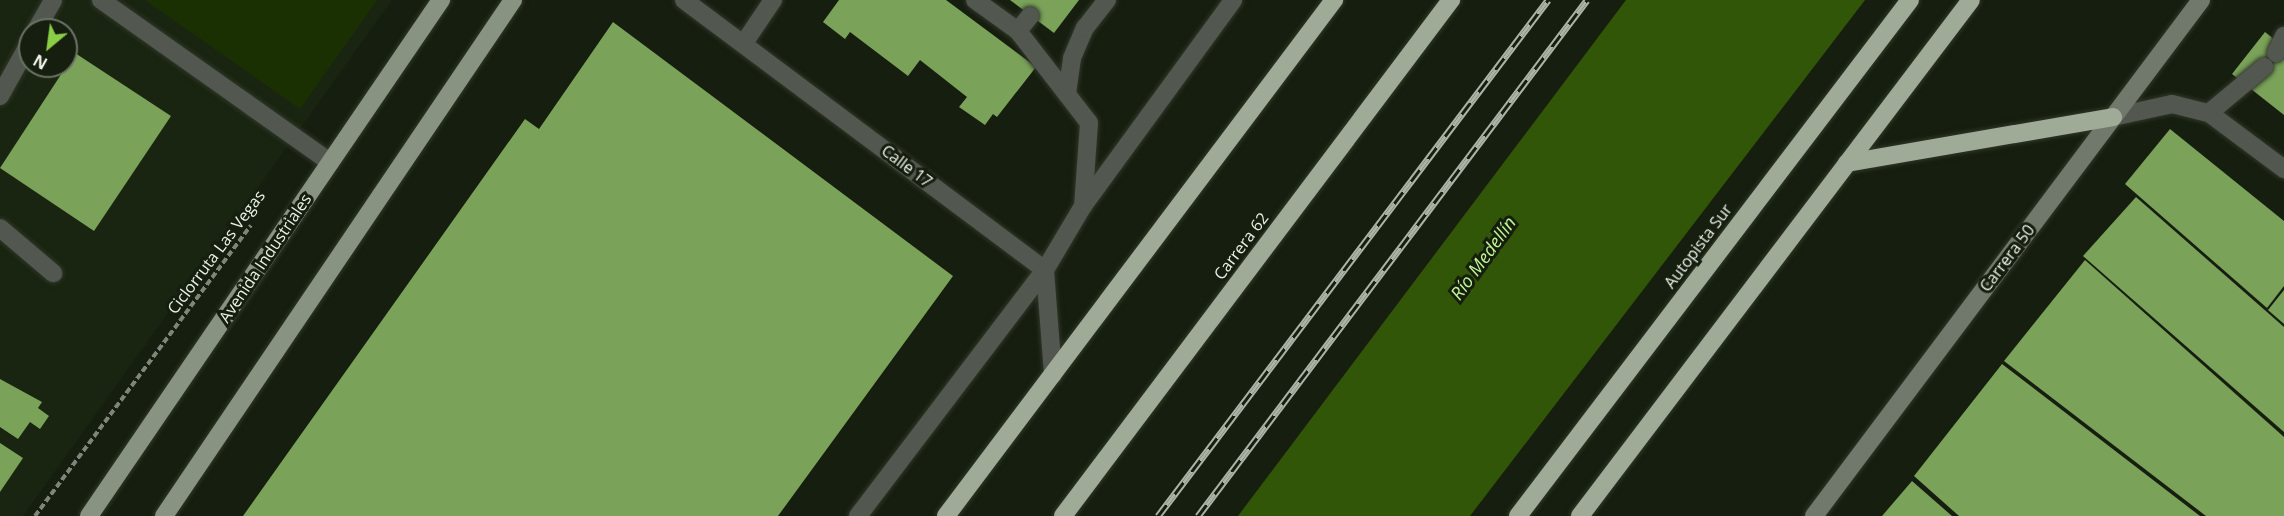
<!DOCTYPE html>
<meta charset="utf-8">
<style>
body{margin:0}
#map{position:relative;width:2284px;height:516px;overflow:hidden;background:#161e0f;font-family:"Open Sans",sans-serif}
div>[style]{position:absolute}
.built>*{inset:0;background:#192510}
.green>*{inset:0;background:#1a3003}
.water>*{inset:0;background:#325607}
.building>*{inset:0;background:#7aa259}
.path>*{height:4px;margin-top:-2px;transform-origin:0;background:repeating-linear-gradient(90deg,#7f8679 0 6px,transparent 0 9px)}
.roads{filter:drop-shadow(0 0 2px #303729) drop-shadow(0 0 2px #303729)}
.lane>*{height:18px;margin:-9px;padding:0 9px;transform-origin:9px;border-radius:9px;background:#52574f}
.street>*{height:18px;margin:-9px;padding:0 9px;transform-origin:9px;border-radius:9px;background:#52574f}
.secondary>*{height:18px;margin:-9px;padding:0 9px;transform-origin:9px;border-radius:9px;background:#71786c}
.primary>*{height:18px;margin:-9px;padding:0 9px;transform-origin:9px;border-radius:9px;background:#899382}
.highway>*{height:18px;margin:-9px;padding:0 9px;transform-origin:9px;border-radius:9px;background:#9fab97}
.rail>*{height:7px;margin-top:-3.5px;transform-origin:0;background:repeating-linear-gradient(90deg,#161e0f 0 14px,#acb3a7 0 28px);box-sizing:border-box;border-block:2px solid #acb3a7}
span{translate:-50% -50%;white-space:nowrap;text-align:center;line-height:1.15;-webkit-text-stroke:6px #161e0f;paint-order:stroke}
.street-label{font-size:16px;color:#ebf1e7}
.water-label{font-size:18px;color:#c0f794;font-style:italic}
.north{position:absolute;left:18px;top:18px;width:60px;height:60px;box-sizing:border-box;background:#161e0f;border:2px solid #6b7265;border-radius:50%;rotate:209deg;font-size:16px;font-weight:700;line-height:24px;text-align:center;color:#ebf1e7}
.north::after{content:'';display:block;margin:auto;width:21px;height:27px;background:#8ace47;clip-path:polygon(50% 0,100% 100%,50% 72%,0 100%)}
</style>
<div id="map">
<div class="built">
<div style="clip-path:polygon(evenodd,0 0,392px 0,23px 516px,0 516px,0 0,30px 30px,66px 30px,66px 66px,30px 66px,30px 30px)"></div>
</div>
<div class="green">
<div style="clip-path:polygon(145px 0,377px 0,300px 109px)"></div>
</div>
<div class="water">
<div style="clip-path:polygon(1626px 0,1865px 0,1470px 516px,1238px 516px)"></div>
</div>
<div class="building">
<div style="clip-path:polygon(839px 0,946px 0,1036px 67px,997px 117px,993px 114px,985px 125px,959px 107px,967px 97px,920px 60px,908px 76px,850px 32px,845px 39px,823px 22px)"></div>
<div style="clip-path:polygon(1010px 0,1079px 0,1054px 33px)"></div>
<div style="clip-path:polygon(613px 22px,953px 276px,778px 516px,243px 516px,525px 119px,539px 129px)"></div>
<div style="clip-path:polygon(2265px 32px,2284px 47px,2284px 115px,2232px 74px)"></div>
<div style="clip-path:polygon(75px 53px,171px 116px,94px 231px,0 168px)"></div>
<div style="clip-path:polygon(2170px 129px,2284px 221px,2284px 286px,2267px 308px,2125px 184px)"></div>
<div style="clip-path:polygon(2136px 197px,2284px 327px,2284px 432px,2083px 256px)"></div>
<div style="clip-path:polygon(2085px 260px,2284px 437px,2284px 516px,2206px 516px,2004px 361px)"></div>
<div style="clip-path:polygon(2284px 290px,2284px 324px,2268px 310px)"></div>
<div style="clip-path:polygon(2002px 364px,2200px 516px,1959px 516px,1914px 476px)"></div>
<div style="clip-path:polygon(0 379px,42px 402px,38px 408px,49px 416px,40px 429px,30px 422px,18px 439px,0 427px)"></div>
<div style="clip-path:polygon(0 443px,23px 458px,0 492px)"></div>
<div style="clip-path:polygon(1912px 481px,1952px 516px,1882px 516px)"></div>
</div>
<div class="path">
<div style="left:35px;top:516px;width:362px;rotate:-53.4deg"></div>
</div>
<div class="roads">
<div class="lane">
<div style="left:101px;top:0;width:281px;rotate:35.3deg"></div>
<div style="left:975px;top:0;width:53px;rotate:35.8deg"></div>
<div style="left:1030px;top:16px;width:19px;rotate:129deg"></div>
<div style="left:1018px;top:31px;width:116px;rotate:52.3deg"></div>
<div style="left:1089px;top:123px;width:83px;rotate:94.1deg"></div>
<div style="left:1083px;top:206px;width:74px;rotate:120.7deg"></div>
<div style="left:36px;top:30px;width:34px;rotate:-60deg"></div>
<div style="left:744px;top:43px;width:52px;rotate:-56deg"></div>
<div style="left:2276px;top:53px;width:19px;rotate:-65deg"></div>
<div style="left:1067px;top:94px;width:36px;rotate:-82deg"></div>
<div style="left:1072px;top:58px;width:33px;rotate:-67deg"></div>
<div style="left:1085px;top:28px;width:36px;rotate:-52deg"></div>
<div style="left:0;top:96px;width:62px;rotate:-60.9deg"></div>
<div style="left:2209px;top:113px;width:72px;rotate:-39.9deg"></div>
<div style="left:2113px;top:117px;width:60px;rotate:-12.4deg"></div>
<div style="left:2172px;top:104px;width:38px;rotate:14deg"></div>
<div style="left:2209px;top:113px;width:94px;rotate:36.7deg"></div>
<div style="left:1083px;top:206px;width:255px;rotate:-53.9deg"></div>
<div style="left:0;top:228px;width:70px;rotate:40.3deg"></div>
</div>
<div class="street">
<div style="left:684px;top:0;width:451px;rotate:36.8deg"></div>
<div style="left:1045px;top:270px;width:105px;rotate:85.6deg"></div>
<div style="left:858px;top:516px;width:309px;rotate:-52.8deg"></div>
</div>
<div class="secondary">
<div style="left:1814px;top:516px;width:645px;rotate:-53.13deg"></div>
</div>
<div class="primary">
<div style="left:89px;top:516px;width:625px;rotate:-55.7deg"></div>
<div style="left:164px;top:516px;width:623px;rotate:-55.93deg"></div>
</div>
<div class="highway">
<div style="left:1847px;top:163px;width:270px;rotate:-9.8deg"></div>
<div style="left:946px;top:516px;width:646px;rotate:-53.06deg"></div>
<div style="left:1063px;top:516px;width:646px;rotate:-53.06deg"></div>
<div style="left:1518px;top:516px;width:648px;rotate:-52.78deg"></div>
<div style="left:1580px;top:516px;width:647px;rotate:-52.85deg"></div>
</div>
</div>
<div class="rail">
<div style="left:1158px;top:516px;width:647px;rotate:-52.92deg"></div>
<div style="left:1198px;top:516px;width:646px;rotate:-52.99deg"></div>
</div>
<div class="street-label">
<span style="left:907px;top:166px;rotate:37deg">Calle 17</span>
<span style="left:1241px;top:246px;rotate:-53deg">Carrera 62</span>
<span style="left:1698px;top:246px;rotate:-53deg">Autopista Sur</span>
<span style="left:216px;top:252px;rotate:-53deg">Ciclorruta Las Vegas</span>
<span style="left:265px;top:258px;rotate:-56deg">Avenida Industriales</span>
<span style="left:2007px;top:258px;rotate:-53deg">Carrera 50</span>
</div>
<div class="water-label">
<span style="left:1483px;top:258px;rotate:-54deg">Río Medellín</span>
</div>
<div class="north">N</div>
</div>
